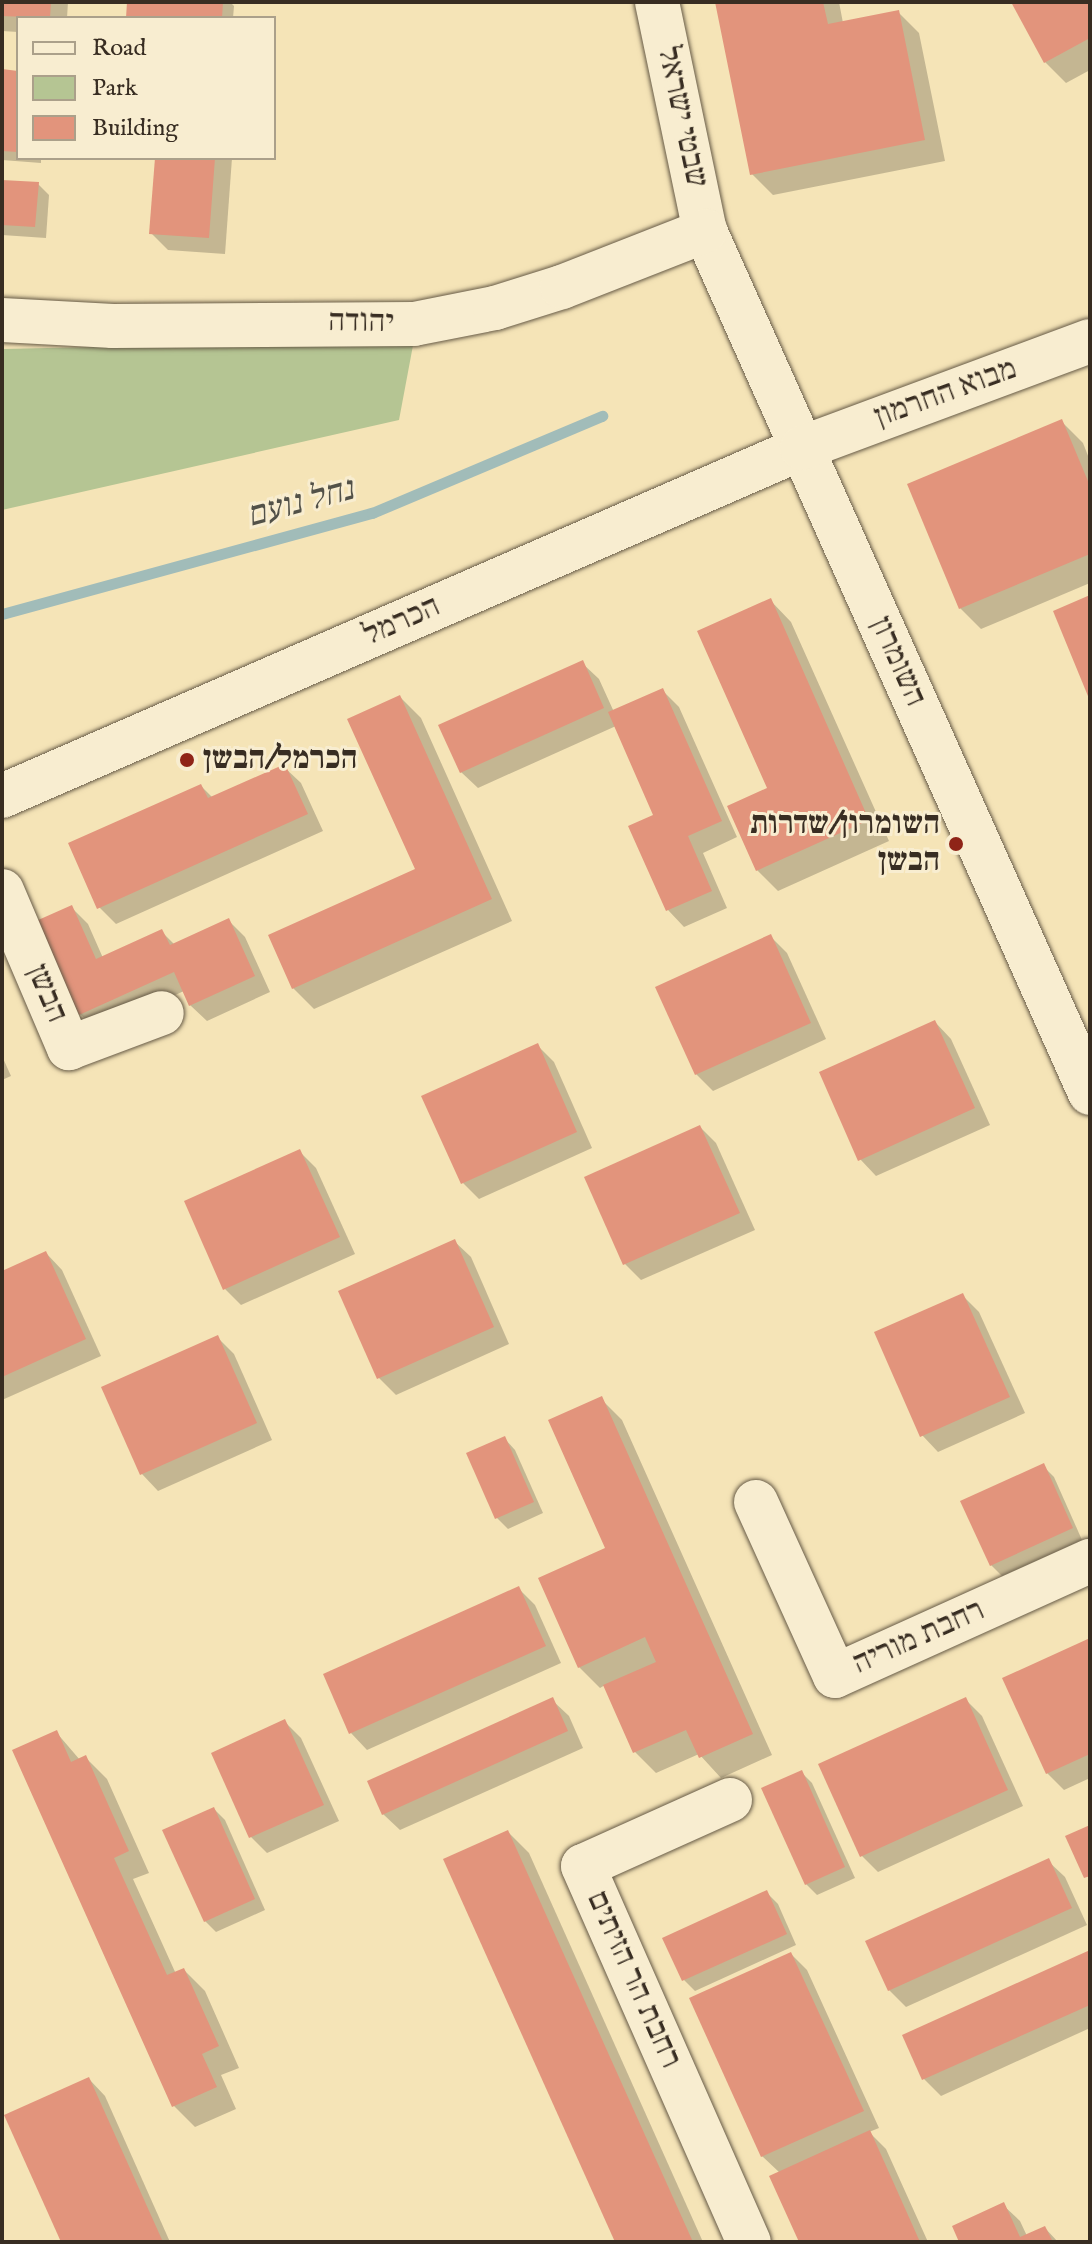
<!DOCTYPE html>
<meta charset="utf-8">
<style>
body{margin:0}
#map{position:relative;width:1092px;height:2244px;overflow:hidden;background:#f5e4b7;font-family:"IM FELL English","Frank Ruhl Libre",serif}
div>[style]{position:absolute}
.green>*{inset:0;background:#b5c593}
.shadow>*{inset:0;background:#0003}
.stream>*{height:11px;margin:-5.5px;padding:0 5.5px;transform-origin:5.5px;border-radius:5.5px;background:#a1bcb9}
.building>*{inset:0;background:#e2947c}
.roads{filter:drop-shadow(0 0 2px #675b47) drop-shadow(0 0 2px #675b47)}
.minor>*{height:44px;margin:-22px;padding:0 22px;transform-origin:22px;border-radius:22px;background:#f8edd0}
.dots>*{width:22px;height:22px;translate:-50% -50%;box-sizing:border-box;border:4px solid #f8edd0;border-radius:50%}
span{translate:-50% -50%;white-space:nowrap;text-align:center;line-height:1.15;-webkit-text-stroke:6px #f8edd0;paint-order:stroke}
.street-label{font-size:32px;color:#382d22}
.poi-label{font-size:32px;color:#382d22;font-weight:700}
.left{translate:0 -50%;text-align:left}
.right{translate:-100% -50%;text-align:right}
.water-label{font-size:34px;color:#525148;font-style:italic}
.frame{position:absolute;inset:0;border:4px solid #382d22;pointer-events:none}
.legend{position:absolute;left:16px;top:16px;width:260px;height:144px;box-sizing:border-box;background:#f8edd0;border:2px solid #aba08a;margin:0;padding:10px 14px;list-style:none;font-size:24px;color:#382d22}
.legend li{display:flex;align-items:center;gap:16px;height:40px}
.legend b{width:40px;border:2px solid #aba08a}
</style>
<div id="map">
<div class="green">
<div style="clip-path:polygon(414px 340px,399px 420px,2px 510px,2px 349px)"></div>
</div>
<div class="shadow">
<div style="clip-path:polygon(2px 2px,68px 2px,67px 18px,18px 18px,18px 32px,2px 31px)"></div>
<div style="clip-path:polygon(129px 2px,230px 2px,234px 6px,233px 18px,128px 18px)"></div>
<div style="clip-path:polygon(717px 2px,839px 2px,843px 23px,898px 12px,919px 33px,945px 161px,773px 195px,752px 174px)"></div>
<div style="clip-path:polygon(1013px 2px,1090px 2px,1090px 70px,1066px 83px,1045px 62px)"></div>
<div style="clip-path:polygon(2px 71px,18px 73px,18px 158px,41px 158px,41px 163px,2px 160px)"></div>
<div style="clip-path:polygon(157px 158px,232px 158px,225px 254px,168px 250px,151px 233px)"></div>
<div style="clip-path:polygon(2px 182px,38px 184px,49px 195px,46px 238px,2px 235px)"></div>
<div style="clip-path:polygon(1062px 422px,1083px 443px,1090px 461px,1090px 583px,981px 629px,960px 608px)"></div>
<div style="clip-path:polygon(770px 600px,791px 622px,889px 841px,778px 891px,757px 870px,770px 789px)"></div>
<div style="clip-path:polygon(582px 663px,599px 679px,614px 712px,662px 690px,679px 707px,737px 837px,703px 853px,727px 908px,684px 927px,668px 910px,656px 816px,616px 726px,478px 788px,461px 772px)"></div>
<div style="clip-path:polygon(400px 697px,421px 718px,512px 921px,314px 1009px,293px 988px,418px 870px)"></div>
<div style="clip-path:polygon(284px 767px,301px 783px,323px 831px,116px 924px,99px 907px,201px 786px,213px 798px)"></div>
<div style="clip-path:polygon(72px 908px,88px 924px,103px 958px,162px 932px,175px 945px,229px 921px,245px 937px,270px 992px,207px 1021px,190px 1005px,184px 991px,97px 1030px,80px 1014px)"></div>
<div style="clip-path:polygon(771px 937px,787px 953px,826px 1039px,713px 1091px,696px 1074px)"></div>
<div style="clip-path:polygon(935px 1022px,951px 1039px,990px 1125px,876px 1176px,860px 1159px)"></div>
<div style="clip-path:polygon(538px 1046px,554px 1062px,592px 1148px,479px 1199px,463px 1183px)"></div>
<div style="clip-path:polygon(2px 1056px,11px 1076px,2px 1080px)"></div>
<div style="clip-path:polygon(700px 1127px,716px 1143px,755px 1230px,641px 1280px,625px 1264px)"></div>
<div style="clip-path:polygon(300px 1152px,316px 1168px,355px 1254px,241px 1305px,225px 1289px)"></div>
<div style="clip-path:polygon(454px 1241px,471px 1257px,509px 1344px,396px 1395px,379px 1378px,341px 1292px)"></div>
<div style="clip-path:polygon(46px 1253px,62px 1270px,101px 1356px,2px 1400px,2px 1273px)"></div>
<div style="clip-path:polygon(962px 1295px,979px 1312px,1025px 1413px,938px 1452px,922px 1435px)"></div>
<div style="clip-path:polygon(217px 1337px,234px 1354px,272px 1440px,158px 1491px,142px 1474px,103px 1388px)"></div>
<div style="clip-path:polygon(601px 1399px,622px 1420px,772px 1755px,721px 1778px,699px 1754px,656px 1773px,635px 1752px,605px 1685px,600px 1688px,579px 1667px,608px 1549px)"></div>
<div style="clip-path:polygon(504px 1438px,515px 1450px,543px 1513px,508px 1529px,497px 1518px)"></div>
<div style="clip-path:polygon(1043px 1466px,1054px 1477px,1082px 1540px,1002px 1576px,991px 1565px)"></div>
<div style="clip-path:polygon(519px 1589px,535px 1605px,561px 1663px,367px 1750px,351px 1733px)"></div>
<div style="clip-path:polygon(1090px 1640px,1090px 1778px,1064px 1790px,1047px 1773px)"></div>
<div style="clip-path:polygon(965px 1699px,982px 1716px,1023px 1806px,878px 1872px,861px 1855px)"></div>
<div style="clip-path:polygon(552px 1700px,569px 1716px,583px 1748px,400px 1830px,383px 1814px)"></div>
<div style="clip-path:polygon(285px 1722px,301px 1738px,339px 1821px,267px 1853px,251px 1837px)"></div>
<div style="clip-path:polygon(56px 1732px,80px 1760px,86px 1758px,107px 1779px,149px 1873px,133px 1879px,176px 1974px,184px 1970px,205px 1991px,239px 2068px,221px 2075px,236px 2109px,195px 2127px,174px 2106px)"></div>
<div style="clip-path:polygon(801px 1772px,812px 1783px,855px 1878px,817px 1895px,806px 1884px)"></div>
<div style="clip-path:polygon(214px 1809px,225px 1820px,265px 1910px,216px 1932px,205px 1921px)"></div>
<div style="clip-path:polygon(508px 1832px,529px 1853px,703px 2242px,617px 2242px)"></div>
<div style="clip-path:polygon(1048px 1861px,1065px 1877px,1087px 1925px,906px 2007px,889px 1990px)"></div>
<div style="clip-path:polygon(767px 1893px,778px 1904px,796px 1945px,695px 1991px,684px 1980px)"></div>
<div style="clip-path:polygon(1090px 1952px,1090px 2028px,941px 2096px,924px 2079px,904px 2036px)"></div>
<div style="clip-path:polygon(791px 1954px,807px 1970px,879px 2128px,869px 2132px,886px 2149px,928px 2242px,801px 2242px,780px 2173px,762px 2156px)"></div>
<div style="clip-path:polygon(89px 2079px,105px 2096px,170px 2242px,64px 2242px)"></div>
<div style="clip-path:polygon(1003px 2205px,1020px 2221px,1027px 2236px,1045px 2228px,1058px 2242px,961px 2242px)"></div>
</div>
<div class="stream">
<div style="left:2px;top:614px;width:384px;rotate:-15.3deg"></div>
<div style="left:372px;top:513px;width:250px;rotate:-22.9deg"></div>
</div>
<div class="building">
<div style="clip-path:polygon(2px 2px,51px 2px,50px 18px,2px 16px)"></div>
<div style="clip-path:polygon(127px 2px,223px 2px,222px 18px,126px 18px)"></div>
<div style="clip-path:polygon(715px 2px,823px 2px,828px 24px,899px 10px,925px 140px,750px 175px)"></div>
<div style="clip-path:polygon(1011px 2px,1090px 2px,1090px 38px,1044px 63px)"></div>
<div style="clip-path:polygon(2px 69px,18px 71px,18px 152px,2px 151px)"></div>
<div style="clip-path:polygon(155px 158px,215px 158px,209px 238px,149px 234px)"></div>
<div style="clip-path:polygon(2px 180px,39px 182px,35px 227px,2px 225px)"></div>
<div style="clip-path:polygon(1062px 419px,1090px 486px,1090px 554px,959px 609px,907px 484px)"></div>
<div style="clip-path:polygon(1090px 595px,1090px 701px,1053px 611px)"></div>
<div style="clip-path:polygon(771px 598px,869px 820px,756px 871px,727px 806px,767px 788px,697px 631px)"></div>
<div style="clip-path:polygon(583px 660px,604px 708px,460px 773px,438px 725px)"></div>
<div style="clip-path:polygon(663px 688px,722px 821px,688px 836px,712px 891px,666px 911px,628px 826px,653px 815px,608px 712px)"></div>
<div style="clip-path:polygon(400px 695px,492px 899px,292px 989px,268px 935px,415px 869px,347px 719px)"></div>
<div style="clip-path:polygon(285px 764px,308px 814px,97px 909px,68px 843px,201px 784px,208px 798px)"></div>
<div style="clip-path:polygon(72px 905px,96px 959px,162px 929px,170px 945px,229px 918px,255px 976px,189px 1006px,174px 972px,79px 1015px,36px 921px)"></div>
<div style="clip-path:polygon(771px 934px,811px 1023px,695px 1075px,655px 987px)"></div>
<div style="clip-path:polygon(935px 1020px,975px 1108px,858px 1161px,819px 1072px)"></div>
<div style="clip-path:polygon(538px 1043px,577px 1132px,461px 1184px,421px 1096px)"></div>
<div style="clip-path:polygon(700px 1125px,740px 1213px,623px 1265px,584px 1177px)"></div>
<div style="clip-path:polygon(300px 1149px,340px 1237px,223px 1290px,184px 1201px)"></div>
<div style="clip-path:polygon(455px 1239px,494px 1327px,377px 1379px,338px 1291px)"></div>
<div style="clip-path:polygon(46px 1251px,86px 1339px,2px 1377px,2px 1271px)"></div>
<div style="clip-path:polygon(963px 1293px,1010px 1397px,920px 1437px,874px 1332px)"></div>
<div style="clip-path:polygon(218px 1335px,257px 1423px,140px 1475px,101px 1387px)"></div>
<div style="clip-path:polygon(602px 1396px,753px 1734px,699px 1758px,686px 1730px,633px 1753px,603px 1685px,656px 1662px,645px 1637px,578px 1668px,538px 1578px,605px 1548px,548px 1420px)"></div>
<div style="clip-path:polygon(505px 1436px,534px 1502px,495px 1519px,466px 1453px)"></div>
<div style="clip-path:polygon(1044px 1463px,1073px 1528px,990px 1566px,960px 1501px)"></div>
<div style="clip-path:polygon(519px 1586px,546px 1646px,349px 1734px,323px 1674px)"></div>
<div style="clip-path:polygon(1090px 1638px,1090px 1754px,1046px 1774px,1002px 1678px)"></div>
<div style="clip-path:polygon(553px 1697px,568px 1731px,382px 1815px,367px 1781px)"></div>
<div style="clip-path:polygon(966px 1697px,1008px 1790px,860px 1857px,818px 1764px)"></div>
<div style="clip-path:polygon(285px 1719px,324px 1805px,249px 1838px,211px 1753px)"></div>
<div style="clip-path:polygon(57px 1730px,71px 1762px,86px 1755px,129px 1851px,114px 1858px,167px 1975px,184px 1968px,219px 2046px,202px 2054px,217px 2087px,172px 2107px,12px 1750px)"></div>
<div style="clip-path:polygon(802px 1770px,845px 1867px,805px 1885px,761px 1788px)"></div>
<div style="clip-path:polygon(214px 1807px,255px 1899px,204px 1922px,162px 1830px)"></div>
<div style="clip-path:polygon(1090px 1825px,1090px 1876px,1084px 1878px,1065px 1836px)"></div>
<div style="clip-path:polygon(508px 1830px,693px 2242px,615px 2242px,443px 1859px)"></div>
<div style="clip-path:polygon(1049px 1858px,1072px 1908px,888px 1991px,865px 1941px)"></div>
<div style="clip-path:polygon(767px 1890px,787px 1934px,682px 1981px,662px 1938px)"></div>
<div style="clip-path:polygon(1090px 1950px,1090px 2005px,922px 2080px,902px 2035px)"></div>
<div style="clip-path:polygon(791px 1952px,864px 2111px,761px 2157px,689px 1998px)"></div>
<div style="clip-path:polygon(89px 2077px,163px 2242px,61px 2242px,4px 2115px)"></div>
<div style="clip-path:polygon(870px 2130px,920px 2242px,799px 2242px,769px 2176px)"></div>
<div style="clip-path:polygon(1004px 2202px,1020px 2237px,1045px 2226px,1053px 2242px,959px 2242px,952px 2226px)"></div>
</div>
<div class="roads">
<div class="minor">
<div style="left:657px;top:2px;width:234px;rotate:78.2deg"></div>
<div style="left:705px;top:231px;width:944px;rotate:65.93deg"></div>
<div style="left:2px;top:320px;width:111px;rotate:3.1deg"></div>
<div style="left:113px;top:326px;width:301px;rotate:-0.4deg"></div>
<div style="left:414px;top:324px;width:83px;rotate:-11.2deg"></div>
<div style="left:495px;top:308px;width:70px;rotate:-17.4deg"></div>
<div style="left:562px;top:287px;width:154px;rotate:-21.4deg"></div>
<div style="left:2px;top:796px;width:872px;rotate:-23.51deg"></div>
<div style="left:802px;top:448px;width:307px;rotate:-20.4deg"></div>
<div style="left:2px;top:891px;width:171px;rotate:66.9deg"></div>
<div style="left:69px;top:1048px;width:99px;rotate:-20.6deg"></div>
<div style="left:756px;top:1502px;width:191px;rotate:65.6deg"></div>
<div style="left:835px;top:1676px;width:280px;rotate:-24.3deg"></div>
<div style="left:730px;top:1800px;width:161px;rotate:155.8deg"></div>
<div style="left:583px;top:1866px;width:411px;rotate:66.2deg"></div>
</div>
</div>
<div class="dots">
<div style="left:187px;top:760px;background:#8f2418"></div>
<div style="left:956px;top:844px;background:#8f2418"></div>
</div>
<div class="street-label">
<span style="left:681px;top:117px;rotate:78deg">שבטי ישראל</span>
<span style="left:361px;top:323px;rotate:1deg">יהודה</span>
<span style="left:946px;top:394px;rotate:-20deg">מבוא החרמון</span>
<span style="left:402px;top:622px;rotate:-24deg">הכרמל</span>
<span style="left:897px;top:662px;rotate:66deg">השומרון</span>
<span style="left:46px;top:994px;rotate:67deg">הבשן</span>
<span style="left:919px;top:1638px;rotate:-24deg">רחבת מוריה</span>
<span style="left:633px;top:1980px;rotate:66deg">רחבת הר הזיתים</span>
</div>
<div class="poi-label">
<span class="left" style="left:203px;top:760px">הכרמל/הבשן</span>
<span class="right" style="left:940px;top:844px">השומרון/שדרות<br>הבשן</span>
</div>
<div class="water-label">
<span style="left:300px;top:503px;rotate:-15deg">נחל נועם</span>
</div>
<div class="frame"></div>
<ul class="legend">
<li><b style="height:10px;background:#f8edd0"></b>Road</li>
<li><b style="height:22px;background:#b5c593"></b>Park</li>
<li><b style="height:22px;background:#e2947c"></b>Building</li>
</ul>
</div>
